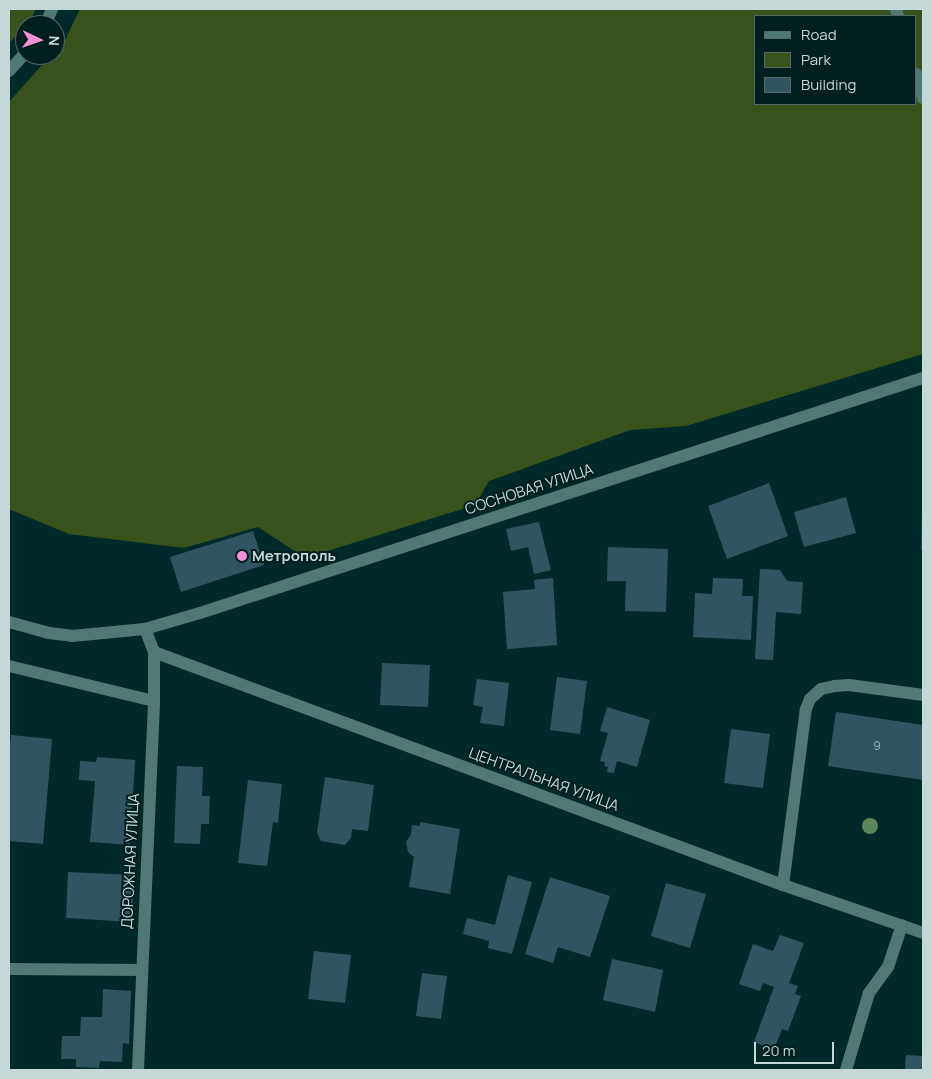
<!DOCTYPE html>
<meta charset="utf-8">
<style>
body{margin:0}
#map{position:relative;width:932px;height:1079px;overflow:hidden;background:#002a29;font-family:Manrope,sans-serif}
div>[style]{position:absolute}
.green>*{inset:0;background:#39521c}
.building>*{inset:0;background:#315560}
.minor>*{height:12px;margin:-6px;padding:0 6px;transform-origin:6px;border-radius:6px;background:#507875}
.trees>*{width:16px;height:16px;margin:-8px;border-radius:50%;background:#5c8658}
.dots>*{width:14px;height:14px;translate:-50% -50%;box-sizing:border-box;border:2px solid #011f1e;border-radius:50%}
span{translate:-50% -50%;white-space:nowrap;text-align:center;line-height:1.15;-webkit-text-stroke:4px #011f1e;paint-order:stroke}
.number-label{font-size:12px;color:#9eb7b9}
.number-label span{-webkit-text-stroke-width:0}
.street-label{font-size:15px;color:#c3d8d7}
.poi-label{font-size:15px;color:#c3d8d7;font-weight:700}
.left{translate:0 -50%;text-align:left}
.frame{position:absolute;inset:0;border:10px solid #c3d8d7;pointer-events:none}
.legend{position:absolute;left:754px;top:15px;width:162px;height:90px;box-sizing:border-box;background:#011f1e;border:1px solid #4f6968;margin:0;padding:6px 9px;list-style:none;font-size:15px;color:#c3d8d7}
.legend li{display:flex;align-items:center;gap:10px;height:25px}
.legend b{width:25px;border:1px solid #4f6968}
.north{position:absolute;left:15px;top:15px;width:50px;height:50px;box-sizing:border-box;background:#011f1e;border:1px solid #4f6968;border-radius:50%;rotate:93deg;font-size:14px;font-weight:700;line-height:20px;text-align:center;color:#c3d8d7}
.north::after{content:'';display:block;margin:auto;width:18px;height:22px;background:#f491d3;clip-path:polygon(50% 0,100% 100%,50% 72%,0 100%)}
.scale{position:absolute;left:754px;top:1042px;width:80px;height:22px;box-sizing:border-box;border:2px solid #c3d8d7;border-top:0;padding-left:6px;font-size:15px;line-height:18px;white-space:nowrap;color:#c3d8d7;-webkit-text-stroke:4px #011f1e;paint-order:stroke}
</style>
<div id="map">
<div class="green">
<div style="clip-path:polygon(9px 9px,35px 9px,33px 15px,9px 44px)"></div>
<div style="clip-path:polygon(evenodd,80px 9px,923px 9px,923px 354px,686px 426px,630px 430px,489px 481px,475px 505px,305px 558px,258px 527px,184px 548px,69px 534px,9px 509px,9px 102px,51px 55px,55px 55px,55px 51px,66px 38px,80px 9px,756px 16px,916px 16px,916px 104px,756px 104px,756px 16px)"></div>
</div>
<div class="building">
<div style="clip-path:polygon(769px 483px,788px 536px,727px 559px,708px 506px)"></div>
<div style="clip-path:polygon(846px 497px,856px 533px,804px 547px,794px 512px)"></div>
<div style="clip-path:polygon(922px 511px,923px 511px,923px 550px,921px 550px)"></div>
<div style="clip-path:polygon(539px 522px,551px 570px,534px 574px,528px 547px,511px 551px,506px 529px)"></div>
<div style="clip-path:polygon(253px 531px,264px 565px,181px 592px,170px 557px)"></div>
<div style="clip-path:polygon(608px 547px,668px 549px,666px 612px,625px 611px,626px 581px,607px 581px)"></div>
<div style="clip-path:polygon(760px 569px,780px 570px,787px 581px,803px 582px,801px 614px,776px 612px,773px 660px,755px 659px)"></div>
<div style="clip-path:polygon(553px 578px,557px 645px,507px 649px,503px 592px,535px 589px,534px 580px)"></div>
<div style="clip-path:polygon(713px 578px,743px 579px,742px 596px,753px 596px,751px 640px,693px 637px,695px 593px,712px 594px)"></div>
<div style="clip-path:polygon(382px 663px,430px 665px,428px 707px,380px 705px)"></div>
<div style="clip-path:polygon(557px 677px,587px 681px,580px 734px,550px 730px)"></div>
<div style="clip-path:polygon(477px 679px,509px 683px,504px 726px,480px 723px,483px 707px,473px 705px)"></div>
<div style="clip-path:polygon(607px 707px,650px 720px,637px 767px,617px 761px,614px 773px,607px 772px,608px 767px,604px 766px,605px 762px,600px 761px,608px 733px,600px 731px)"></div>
<div style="clip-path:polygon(836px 712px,923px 725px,923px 780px,828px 766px)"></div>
<div style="clip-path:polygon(731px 729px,770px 734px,763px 788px,724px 783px)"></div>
<div style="clip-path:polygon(11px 735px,52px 739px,43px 844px,9px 841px,9px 758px)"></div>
<div style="clip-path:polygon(97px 757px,135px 760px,130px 845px,90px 842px,95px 781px,79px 780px,80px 761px,96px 762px)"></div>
<div style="clip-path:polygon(177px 766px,203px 767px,202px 796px,210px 796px,209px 824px,201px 824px,200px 844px,174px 843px)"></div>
<div style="clip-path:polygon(325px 777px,374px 785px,368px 831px,352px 829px,351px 838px,345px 845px,321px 841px,317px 833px)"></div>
<div style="clip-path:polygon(248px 780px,282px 784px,278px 823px,273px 822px,267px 866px,238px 863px)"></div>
<div style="clip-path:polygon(420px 822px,460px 829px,450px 894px,409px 887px,414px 857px,408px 852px,406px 842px,411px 835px,412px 825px,420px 826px)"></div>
<div style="clip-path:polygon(68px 872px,134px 875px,132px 922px,66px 918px)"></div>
<div style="clip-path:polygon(508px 875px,532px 882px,512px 954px,488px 948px,489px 941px,463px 934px,467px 918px,495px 925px)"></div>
<div style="clip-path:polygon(550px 877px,610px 896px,590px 957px,558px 947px,553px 963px,525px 954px)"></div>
<div style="clip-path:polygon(666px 883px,706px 894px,690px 948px,651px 936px)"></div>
<div style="clip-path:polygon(780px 935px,804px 943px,789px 983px,798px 986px,795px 994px,801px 996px,788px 1031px,782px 1029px,774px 1050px,754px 1042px,774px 987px,763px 983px,760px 991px,739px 984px,753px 944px,773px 951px)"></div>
<div style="clip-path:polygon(314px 951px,351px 955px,345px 1003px,308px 999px)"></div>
<div style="clip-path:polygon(612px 959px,663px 970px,655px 1012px,603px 1000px)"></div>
<div style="clip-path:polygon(422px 973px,447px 976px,441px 1019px,416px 1016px)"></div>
<div style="clip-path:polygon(103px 989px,131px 991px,129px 1044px,123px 1043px,122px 1062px,100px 1061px,99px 1068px,76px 1067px,76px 1059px,61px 1059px,62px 1036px,80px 1036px,81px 1017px,102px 1017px)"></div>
<div style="clip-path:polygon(906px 1055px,923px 1056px,923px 1070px,905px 1070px)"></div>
</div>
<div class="minor">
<div style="left:896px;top:9px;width:7px;rotate:74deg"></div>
<div style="left:45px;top:25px;width:17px;rotate:-66deg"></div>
<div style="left:9px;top:71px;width:24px;rotate:-48deg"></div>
<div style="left:916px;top:74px;width:25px;rotate:74deg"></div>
<div style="left:9px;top:622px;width:41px;rotate:15.4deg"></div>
<div style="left:49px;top:633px;width:23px;rotate:7deg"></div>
<div style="left:72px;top:636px;width:73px;rotate:-5.5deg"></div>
<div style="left:145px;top:629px;width:57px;rotate:-16.2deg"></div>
<div style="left:200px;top:613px;width:760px;rotate:-18.01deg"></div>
<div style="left:154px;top:652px;width:671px;rotate:20.33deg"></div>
<div style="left:783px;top:885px;width:148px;rotate:18.9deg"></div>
<div style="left:9px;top:666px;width:149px;rotate:13.6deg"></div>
<div style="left:783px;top:885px;width:177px;rotate:-82.6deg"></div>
<div style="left:806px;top:709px;width:11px;rotate:-68deg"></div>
<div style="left:810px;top:699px;width:15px;rotate:-42deg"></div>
<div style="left:821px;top:689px;width:14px;rotate:-12deg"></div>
<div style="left:835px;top:686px;width:14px;rotate:-4deg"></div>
<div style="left:849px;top:685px;width:75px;rotate:7.7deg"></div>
<div style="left:9px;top:969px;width:133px;rotate:0.4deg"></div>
<div style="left:138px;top:1070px;width:369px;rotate:-87.5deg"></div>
<div style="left:154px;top:701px;width:49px;rotate:-90deg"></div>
<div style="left:154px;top:652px;width:25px;rotate:-111deg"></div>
<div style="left:846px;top:1070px;width:80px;rotate:-73.4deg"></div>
<div style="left:869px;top:993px;width:32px;rotate:-54deg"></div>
<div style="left:888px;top:967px;width:44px;rotate:-71.6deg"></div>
</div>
<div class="trees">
<div style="left:870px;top:826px"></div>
</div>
<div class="dots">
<div style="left:242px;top:556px;background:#f491d3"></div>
</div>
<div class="number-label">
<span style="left:877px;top:746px">9</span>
</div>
<div class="street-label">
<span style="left:529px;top:489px;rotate:-18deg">СОСНОВАЯ УЛИЦА</span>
<span style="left:544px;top:779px;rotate:20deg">ЦЕНТРАЛЬНАЯ УЛИЦА</span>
<span style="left:130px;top:861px;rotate:-87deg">ДОРОЖНАЯ УЛИЦА</span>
</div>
<div class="poi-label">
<span class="left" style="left:252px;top:556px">Метрополь</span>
</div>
<div class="frame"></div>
<ul class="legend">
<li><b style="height:6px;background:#507875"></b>Road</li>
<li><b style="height:14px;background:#39521c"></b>Park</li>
<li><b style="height:14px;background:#315560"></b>Building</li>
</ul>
<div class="north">N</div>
<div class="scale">20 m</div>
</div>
